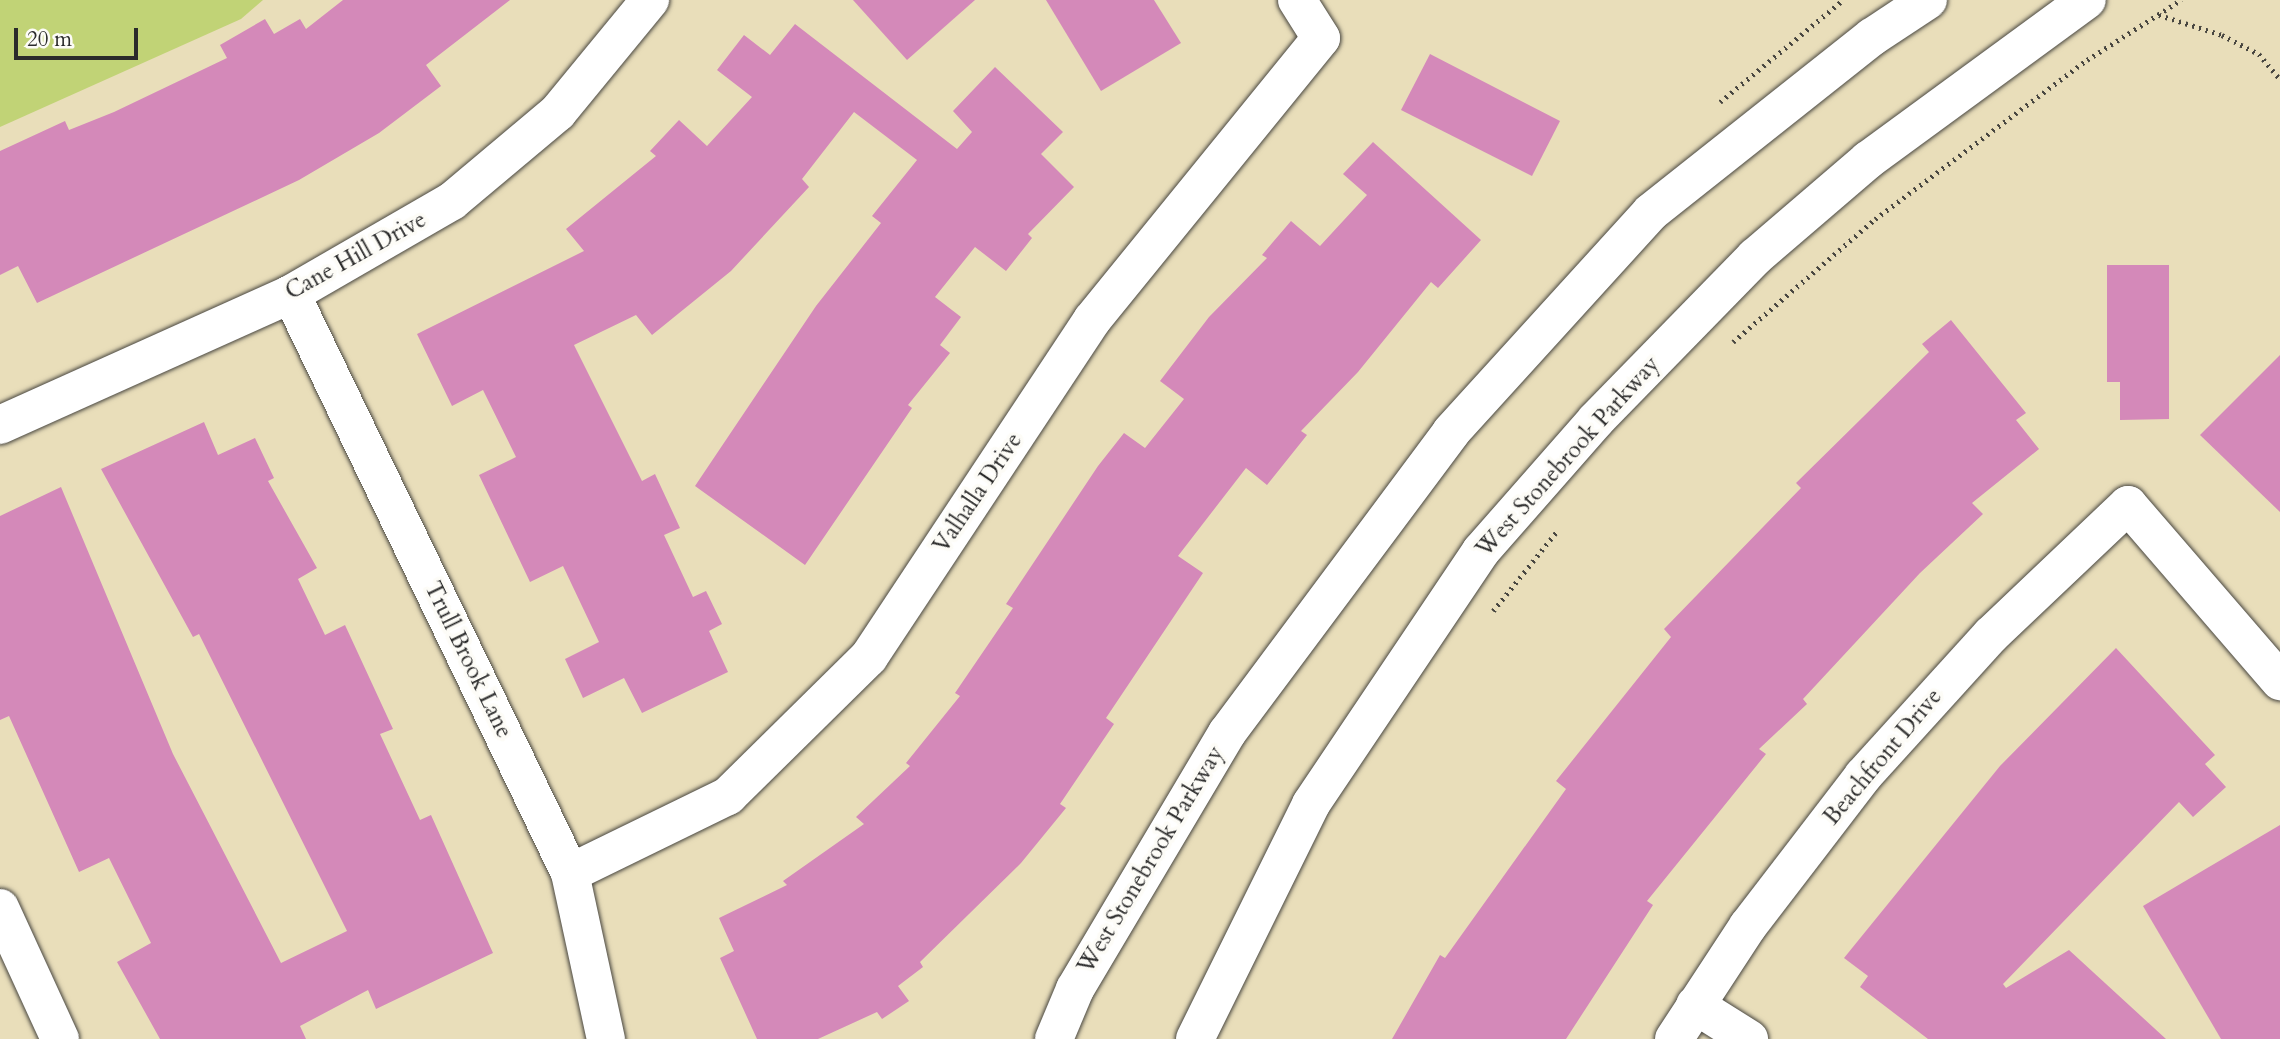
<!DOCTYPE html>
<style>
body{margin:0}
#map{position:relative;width:2280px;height:1039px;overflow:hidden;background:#e9deba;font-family:Cardo,serif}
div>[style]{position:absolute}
.green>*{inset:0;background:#c1d376}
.building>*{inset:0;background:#d489b9}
.path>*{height:4.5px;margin-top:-2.25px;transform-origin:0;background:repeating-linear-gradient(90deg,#484640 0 2px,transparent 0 7px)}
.roads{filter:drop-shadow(0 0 2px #484640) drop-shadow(0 0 2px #484640)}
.minor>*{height:38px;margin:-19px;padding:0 19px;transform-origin:19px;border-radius:19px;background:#fff}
.tertiary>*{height:38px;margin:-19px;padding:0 19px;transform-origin:19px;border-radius:19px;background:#fff}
span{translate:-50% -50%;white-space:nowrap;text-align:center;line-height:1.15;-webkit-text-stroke:7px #fdfcf7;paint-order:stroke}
.street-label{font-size:23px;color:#2b2b2b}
.scale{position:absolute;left:14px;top:28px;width:124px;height:32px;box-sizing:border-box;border:4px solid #2b2b2b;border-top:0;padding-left:9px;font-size:21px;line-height:24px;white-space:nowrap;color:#2b2b2b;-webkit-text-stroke:5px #fdfcf7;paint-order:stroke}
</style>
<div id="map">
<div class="green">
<div style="clip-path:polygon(0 0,263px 0,241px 19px,0 127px)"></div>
</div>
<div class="building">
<div style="clip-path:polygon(343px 0,510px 0,426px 65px,441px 86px,379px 133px,299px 180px,37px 303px,18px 266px,0 275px,0 151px,65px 121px,69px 130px,114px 112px,227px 58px,220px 45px,265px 19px,274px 34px,300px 19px,306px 29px)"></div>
<div style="clip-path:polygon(853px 0,975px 0,907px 60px)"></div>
<div style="clip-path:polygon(1046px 0,1154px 0,1181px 43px,1101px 91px)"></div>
<div style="clip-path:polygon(795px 24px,957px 149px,972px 132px,953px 111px,995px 67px,1063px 132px,1041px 154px,1074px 187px,1028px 234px,1032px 238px,1006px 271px,975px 247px,935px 297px,961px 317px,940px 345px,950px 353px,908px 405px,912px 408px,805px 565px,695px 486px,816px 306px,881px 223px,872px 216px,917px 160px,854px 112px,802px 179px,809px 187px,731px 271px,652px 335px,636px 315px,574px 345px,642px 481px,655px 474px,680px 528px,664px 535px,693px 597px,706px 591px,722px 624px,709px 631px,728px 672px,642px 713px,624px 678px,583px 698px,565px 659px,599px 642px,563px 566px,530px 582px,479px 475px,516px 457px,483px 390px,452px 406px,417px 334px,584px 251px,566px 229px,656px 156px,650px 151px,679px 120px,707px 146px,752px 97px,717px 70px,744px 35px,770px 55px)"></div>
<div style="clip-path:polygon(1430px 54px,1560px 121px,1532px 176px,1401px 110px)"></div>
<div style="clip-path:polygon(1373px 142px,1481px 240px,1438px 288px,1431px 282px,1358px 372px,1301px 431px,1307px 435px,1267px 485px,1246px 468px,1178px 556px,1203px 573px,1106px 718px,1114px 724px,1060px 804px,1066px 808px,1021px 863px,920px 962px,923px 967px,898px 986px,909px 1001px,882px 1019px,877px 1012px,818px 1039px,757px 1039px,720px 958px,734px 951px,719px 918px,787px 885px,783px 881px,864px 824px,856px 817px,910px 766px,906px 763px,960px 696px,955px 693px,1013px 608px,1006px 604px,1098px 466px,1124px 433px,1145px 448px,1184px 399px,1160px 381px,1209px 317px,1267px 258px,1262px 255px,1291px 221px,1320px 246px,1367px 195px,1343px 174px)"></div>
<div style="clip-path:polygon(2107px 265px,2169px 265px,2169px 419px,2120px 420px,2120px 382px,2107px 382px)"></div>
<div style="clip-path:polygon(1951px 320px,2026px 413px,2016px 420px,2039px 449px,1972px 503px,1983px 514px,1920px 573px,1803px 699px,1807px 704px,1759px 749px,1766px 754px,1647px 901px,1653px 905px,1566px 1039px,1392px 1039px,1440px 955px,1445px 958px,1566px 789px,1556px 781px,1671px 637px,1664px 629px,1801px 488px,1796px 483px,1929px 352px,1922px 344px)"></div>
<div style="clip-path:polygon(2280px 355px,2280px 512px,2200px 435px)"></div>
<div style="clip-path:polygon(204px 422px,218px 455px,255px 438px,274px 478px,268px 481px,317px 568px,298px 579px,325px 635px,345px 625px,393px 729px,380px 734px,420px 820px,431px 815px,493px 953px,376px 1009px,368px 990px,300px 1026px,306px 1039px,160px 1039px,117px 962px,151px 943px,109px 858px,79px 872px,9px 716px,0 720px,0 516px,61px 487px,173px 754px,281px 963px,347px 931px,199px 634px,193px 637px,101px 469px)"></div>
<div style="clip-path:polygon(2116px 648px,2215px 755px,2205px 764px,2226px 787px,2193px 817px,2179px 802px,2003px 984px,2006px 988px,2069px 950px,2166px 1039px,1928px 1039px,1860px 987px,1868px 976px,1844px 958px,2000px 766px)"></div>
<div style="clip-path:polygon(2280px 825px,2280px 1039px,2221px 1039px,2143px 906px)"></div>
</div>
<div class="path">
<div style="left:2159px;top:15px;width:66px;rotate:17.6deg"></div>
<div style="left:2222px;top:35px;width:42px;rotate:27.2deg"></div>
<div style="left:2259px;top:54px;width:33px;rotate:50deg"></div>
<div style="left:1720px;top:102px;width:160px;rotate:-39.7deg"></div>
<div style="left:1733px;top:342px;width:188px;rotate:-40.9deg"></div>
<div style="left:1875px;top:219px;width:265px;rotate:-36.9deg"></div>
<div style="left:2087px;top:60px;width:112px;rotate:-32.6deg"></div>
<div style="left:1493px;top:611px;width:104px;rotate:-51.3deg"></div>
</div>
<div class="roads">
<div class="minor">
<div style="left:291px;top:294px;width:643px;rotate:64.27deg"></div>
<div style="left:570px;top:873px;width:170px;rotate:77.8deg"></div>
<div style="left:0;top:425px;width:319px;rotate:-24.2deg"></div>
<div style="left:291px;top:294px;width:186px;rotate:-30deg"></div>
<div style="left:452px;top:201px;width:138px;rotate:-40deg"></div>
<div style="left:558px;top:112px;width:145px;rotate:-50.6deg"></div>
<div style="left:570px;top:873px;width:176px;rotate:-26deg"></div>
<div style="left:728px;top:796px;width:198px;rotate:-44.6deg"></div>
<div style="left:869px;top:657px;width:404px;rotate:-56.5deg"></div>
<div style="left:1092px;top:320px;width:363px;rotate:-50.9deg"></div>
<div style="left:1321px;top:38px;width:45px;rotate:-122.3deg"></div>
<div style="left:0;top:908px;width:144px;rotate:65.4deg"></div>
<div style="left:1695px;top:1005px;width:64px;rotate:32.2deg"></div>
<div style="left:1674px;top:1039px;width:135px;rotate:-56.8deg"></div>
<div style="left:1748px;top:926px;width:189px;rotate:-52.5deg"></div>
<div style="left:1863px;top:776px;width:190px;rotate:-47.8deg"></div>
<div style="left:1991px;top:635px;width:189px;rotate:-43.5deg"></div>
<div style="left:2128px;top:505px;width:233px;rotate:49.2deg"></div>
</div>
<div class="tertiary">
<div style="left:1054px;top:1039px;width:54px;rotate:-67.2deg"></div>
<div style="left:1075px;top:989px;width:298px;rotate:-59.3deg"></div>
<div style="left:1227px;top:733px;width:375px;rotate:-53.3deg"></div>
<div style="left:1451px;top:432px;width:297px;rotate:-47.7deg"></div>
<div style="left:1651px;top:212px;width:282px;rotate:-38.4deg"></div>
<div style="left:1872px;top:37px;width:67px;rotate:-33.5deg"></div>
<div style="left:1195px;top:1039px;width:262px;rotate:-63.7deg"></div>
<div style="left:1311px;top:804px;width:305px;rotate:-56.1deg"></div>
<div style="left:1481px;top:551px;width:174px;rotate:-48.7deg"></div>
<div style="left:1596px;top:420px;width:228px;rotate:-45.7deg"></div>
<div style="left:1755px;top:257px;width:149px;rotate:-40.6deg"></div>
<div style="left:1868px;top:160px;width:271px;rotate:-36.2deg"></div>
</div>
</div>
<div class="street-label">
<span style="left:356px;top:256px;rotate:-29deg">Cane Hill Drive</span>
<span style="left:1568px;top:457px;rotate:-48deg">West Stonebrook Parkway</span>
<span style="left:978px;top:493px;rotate:-56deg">Valhalla Drive</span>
<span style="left:468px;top:660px;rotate:64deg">Trull Brook Lane</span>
<span style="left:1883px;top:757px;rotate:-50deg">Beachfront Drive</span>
<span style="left:1151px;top:860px;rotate:-59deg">West Stonebrook Parkway</span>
</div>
<div class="scale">20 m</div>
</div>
